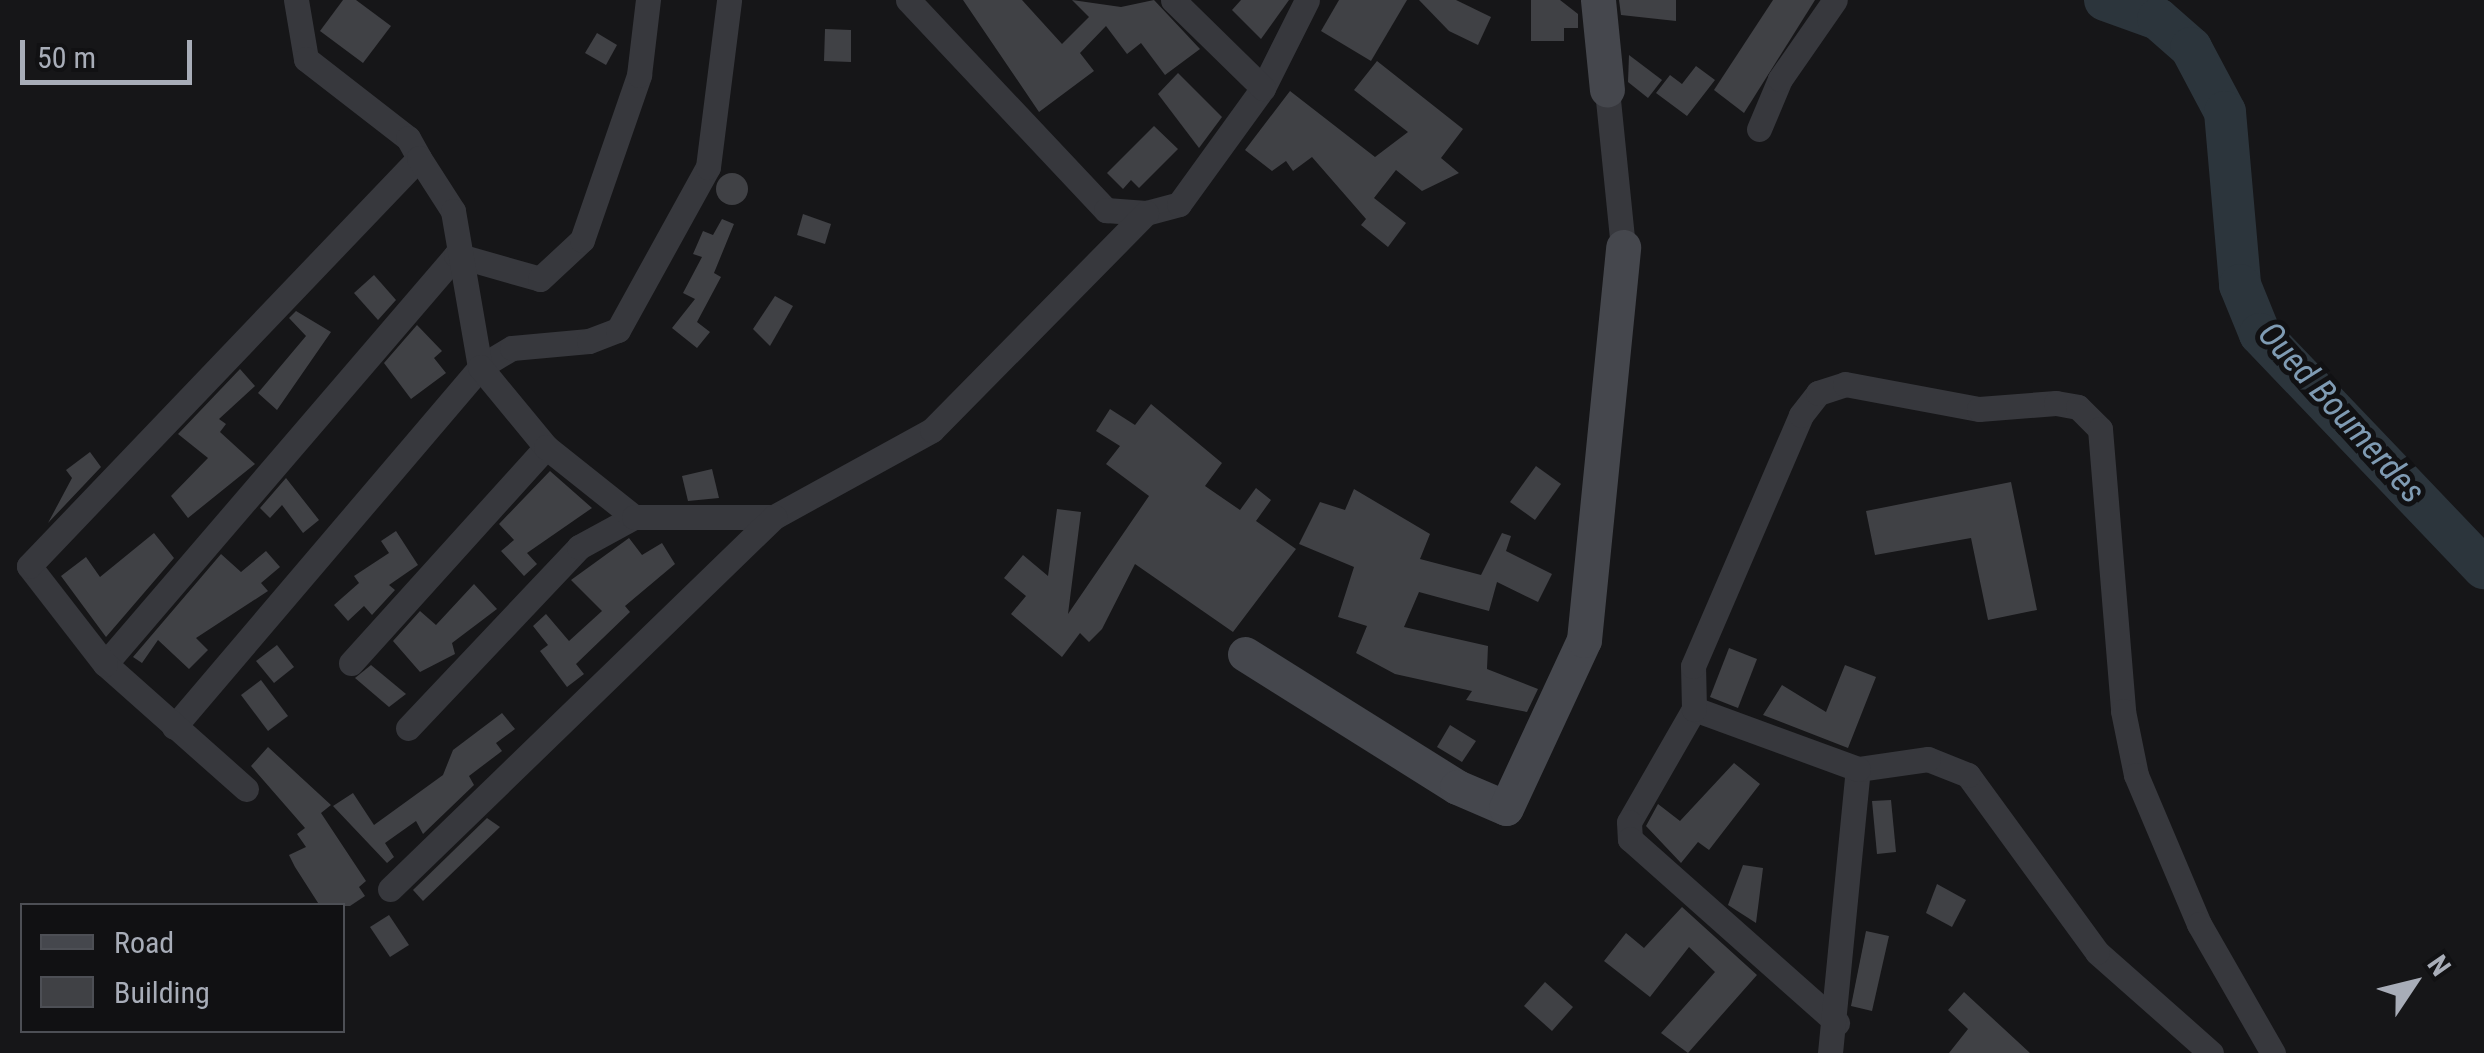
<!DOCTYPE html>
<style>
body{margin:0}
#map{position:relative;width:2484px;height:1053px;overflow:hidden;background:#161618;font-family:"Roboto Condensed",sans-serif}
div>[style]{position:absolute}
.river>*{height:42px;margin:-21px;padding:0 21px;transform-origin:21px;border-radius:21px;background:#2c353c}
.building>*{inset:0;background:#404145}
.round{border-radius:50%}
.street>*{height:25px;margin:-12.5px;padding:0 12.5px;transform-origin:12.5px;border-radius:12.5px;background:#37383d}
.secondary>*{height:35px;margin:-17.5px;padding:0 17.5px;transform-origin:17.5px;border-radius:17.5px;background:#45474d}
span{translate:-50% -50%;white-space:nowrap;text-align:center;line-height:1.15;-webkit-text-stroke:10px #111113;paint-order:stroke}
.water-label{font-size:35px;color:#7f9bb3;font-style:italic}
.legend{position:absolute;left:20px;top:903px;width:325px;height:130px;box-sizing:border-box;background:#111113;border:2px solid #4d4f55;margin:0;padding:12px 18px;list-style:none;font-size:30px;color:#a8adb8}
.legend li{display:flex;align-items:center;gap:20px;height:50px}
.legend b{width:50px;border:2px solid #4d4f55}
.north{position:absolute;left:2364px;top:933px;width:100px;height:100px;-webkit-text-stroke:8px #111113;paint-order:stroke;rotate:55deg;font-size:28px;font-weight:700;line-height:40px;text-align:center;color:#a8adb8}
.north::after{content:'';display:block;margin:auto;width:35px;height:45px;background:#a8adb8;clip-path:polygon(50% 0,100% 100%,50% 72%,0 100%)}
.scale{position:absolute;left:20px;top:40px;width:172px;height:45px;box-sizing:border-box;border:5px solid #a8adb8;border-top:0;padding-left:12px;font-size:30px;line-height:35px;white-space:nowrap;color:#a8adb8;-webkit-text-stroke:8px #111113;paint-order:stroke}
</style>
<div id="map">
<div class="river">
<div style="left:2105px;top:0;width:56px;rotate:19.7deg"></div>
<div style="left:2158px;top:19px;width:44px;rotate:41.3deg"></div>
<div style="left:2191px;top:48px;width:72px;rotate:62deg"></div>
<div style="left:2225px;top:112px;width:174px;rotate:85deg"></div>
<div style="left:2240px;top:285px;width:53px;rotate:67.8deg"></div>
<div style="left:2260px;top:334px;width:324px;rotate:46.3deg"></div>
</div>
<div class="building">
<div style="clip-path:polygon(343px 0,356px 0,391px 26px,363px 63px,320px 31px)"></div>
<div style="clip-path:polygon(963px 0,1022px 0,1062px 44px,1089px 17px,1072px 0,1121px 7px,1154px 0,1200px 49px,1165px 75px,1141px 43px,1127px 54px,1106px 26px,1080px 53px,1094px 71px,1039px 112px)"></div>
<div style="clip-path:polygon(1241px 0,1289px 0,1261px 39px,1232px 10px)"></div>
<div style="clip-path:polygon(1339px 0,1407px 0,1371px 61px,1321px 31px)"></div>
<div style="clip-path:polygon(1419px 0,1456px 0,1491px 17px,1478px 45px,1449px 31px)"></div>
<div style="clip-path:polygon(1531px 0,1560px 0,1578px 14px,1578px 28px,1564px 28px,1564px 41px,1531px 41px)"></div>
<div style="clip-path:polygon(1619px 0,1676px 0,1676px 21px,1621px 15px)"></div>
<div style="clip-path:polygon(1773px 0,1815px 0,1744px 113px,1714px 90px)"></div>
<div style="clip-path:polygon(825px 29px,851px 30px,851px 62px,824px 61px)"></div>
<div style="clip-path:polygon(597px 33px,617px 45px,606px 65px,585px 53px)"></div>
<div style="clip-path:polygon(1629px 55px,1662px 80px,1648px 98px,1628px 82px)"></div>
<div style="clip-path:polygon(1377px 61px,1463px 129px,1441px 158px,1459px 173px,1422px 191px,1396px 170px,1374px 198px,1406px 223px,1388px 247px,1361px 225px,1366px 219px,1312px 157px,1293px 171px,1286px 161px,1272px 171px,1245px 150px,1290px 91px,1375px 157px,1408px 132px,1354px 90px)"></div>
<div style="clip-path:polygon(1696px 66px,1715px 80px,1687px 116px,1656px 93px,1670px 75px,1682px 84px)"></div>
<div style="clip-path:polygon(1178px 73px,1222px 117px,1199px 148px,1158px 94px)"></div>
<div style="clip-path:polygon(1154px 126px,1178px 149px,1139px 188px,1131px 180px,1123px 189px,1107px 173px)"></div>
<div class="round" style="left:716px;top:173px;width:32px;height:32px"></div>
<div style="clip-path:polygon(803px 214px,831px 224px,825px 244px,797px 235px)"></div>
<div style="clip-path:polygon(722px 219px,734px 224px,714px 273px,721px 277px,697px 322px,710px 332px,697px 348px,672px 328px,695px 299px,683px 293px,702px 257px,693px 254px,703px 231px,713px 235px)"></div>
<div style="clip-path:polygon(374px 275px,396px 300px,378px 320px,354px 293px)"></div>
<div style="clip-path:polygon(775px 296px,793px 306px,770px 346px,753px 329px)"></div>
<div style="clip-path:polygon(296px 311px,331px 332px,277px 410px,258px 393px,306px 336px,289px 318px)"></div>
<div style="clip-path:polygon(417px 325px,442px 351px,434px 358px,446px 373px,411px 399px,384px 363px)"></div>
<div style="clip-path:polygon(240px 369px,255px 386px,219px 419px,226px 424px,220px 432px,255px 464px,188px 518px,171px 496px,208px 458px,178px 434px)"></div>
<div style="clip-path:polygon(1151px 404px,1222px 463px,1205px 486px,1240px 510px,1256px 488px,1271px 500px,1256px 521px,1296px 549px,1233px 632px,1135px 564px,1102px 629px,1089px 642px,1080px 633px,1062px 657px,1011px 614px,1026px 596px,1004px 578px,1023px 555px,1048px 576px,1057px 509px,1081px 512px,1068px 614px,1149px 496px,1106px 464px,1120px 446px,1096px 431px,1110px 409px,1135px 425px)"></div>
<div style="clip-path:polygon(90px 452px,101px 467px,48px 523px,72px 478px,66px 470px)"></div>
<div style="clip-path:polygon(1536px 466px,1561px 484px,1535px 520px,1510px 502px)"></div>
<div style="clip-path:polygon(712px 469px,719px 498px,688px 501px,682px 476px)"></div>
<div style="clip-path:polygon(550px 471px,592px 508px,527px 553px,537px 564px,524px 576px,501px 551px,514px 540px,499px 524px)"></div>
<div style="clip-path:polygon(286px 478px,319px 520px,303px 533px,282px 505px,270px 518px,260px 508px)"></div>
<div style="clip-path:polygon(2011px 482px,2037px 610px,1988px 620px,1971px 538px,1875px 555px,1866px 511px)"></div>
<div style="clip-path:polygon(1354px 489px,1430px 534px,1420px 559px,1481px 575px,1502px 533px,1511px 536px,1506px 551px,1552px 574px,1538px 602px,1497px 582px,1489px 611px,1419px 592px,1404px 627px,1488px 646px,1487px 669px,1538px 689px,1527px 712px,1466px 700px,1472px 691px,1395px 674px,1356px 653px,1367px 626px,1338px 617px,1354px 567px,1299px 544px,1320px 502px,1345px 510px)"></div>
<div style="clip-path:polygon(396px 531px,418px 565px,389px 585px,395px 590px,372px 615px,364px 606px,348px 621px,334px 605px,359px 583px,354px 576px,389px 553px,381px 541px)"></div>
<div style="clip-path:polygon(154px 533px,174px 558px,106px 637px,61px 576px,86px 557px,100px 577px)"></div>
<div style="clip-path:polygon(629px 538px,642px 555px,662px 543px,675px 564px,625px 606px,630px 612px,576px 664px,584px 674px,567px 687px,540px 651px,548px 645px,533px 626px,546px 614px,569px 641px,602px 611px,571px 580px)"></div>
<div style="clip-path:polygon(266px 551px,280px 567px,261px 583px,268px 591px,196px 638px,208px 650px,189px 669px,158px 640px,142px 663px,133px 657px,221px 554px,241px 572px)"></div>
<div style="clip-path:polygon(474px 584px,497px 609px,452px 643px,455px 654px,420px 672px,393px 641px,420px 611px,436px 625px)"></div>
<div style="clip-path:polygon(277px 645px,294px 667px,274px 683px,256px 661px)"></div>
<div style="clip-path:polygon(1729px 648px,1757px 659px,1738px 708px,1710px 697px)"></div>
<div style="clip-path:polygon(371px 665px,406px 694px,389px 707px,355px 678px)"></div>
<div style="clip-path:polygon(1845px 665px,1876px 677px,1848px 748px,1763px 715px,1782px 685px,1826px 712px)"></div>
<div style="clip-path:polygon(261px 680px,288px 716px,268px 731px,241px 695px)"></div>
<div style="clip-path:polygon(502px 713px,515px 729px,496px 743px,502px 751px,469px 776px,474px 785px,423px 834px,416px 821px,385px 843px,394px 857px,387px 863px,333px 806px,353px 793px,374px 825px,443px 775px,453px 750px)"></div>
<div style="clip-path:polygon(1450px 725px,1476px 741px,1462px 762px,1437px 747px)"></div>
<div style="clip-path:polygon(268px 747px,331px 805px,321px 813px,366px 881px,359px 887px,365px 896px,350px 906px,320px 906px,295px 867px,289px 855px,306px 847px,297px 834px,305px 828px,251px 766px)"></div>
<div style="clip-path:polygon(1734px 763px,1760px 784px,1709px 850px,1698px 842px,1681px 863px,1646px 826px,1658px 804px,1680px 821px)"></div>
<div style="clip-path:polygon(1891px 800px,1896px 852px,1877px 854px,1872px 801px)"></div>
<div style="clip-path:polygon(487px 818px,500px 827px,423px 901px,413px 890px)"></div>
<div style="clip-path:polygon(1743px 865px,1763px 868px,1756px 923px,1728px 905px)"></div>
<div style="clip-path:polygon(1937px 884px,1966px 900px,1952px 927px,1926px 913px)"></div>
<div style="clip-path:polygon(1682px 907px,1757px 975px,1688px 1053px,1661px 1033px,1715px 972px,1689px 947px,1650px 997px,1604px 961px,1626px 933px,1644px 948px)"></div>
<div style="clip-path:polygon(389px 915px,409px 945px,390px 957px,370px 927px)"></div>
<div style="clip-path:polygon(1866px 931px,1889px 936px,1872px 1011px,1851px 1006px)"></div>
<div style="clip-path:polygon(1545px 982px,1573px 1007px,1552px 1031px,1524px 1006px)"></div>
<div style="clip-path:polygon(1964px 992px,2030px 1053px,1949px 1053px,1968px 1029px,1948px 1010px)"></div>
</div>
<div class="street">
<div style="left:296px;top:0;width:60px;rotate:80.4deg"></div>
<div style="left:306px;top:59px;width:129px;rotate:37.8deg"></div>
<div style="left:408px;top:138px;width:23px;rotate:61deg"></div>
<div style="left:908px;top:0;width:289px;rotate:46.7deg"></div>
<div style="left:1106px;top:210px;width:40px;rotate:4.3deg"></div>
<div style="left:1146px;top:213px;width:34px;rotate:-15deg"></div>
<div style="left:1179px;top:204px;width:143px;rotate:-54.1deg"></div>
<div style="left:1263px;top:88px;width:98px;rotate:-63.4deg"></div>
<div style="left:1173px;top:0;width:126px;rotate:44.4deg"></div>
<div style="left:1607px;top:90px;width:158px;rotate:84.2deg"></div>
<div style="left:1759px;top:129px;width:54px;rotate:-67.2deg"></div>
<div style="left:1780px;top:79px;width:96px;rotate:-55.2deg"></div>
<div style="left:351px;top:663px;width:291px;rotate:-47.9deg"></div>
<div style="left:105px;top:664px;width:539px;rotate:-49.36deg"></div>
<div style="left:456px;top:255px;width:87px;rotate:15.9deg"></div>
<div style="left:540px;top:279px;width:57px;rotate:-42.9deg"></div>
<div style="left:582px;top:240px;width:175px;rotate:-70.9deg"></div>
<div style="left:639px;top:75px;width:76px;rotate:-83.2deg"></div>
<div style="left:1694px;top:709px;width:130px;rotate:119.9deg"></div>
<div style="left:1629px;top:822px;width:17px;rotate:87deg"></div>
<div style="left:1630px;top:839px;width:277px;rotate:41.6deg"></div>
<div style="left:174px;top:727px;width:472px;rotate:-49.6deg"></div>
<div style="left:480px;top:367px;width:37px;rotate:-31deg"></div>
<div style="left:512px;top:348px;width:77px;rotate:-5.2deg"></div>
<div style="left:589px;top:341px;width:31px;rotate:-21deg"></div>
<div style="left:618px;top:330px;width:186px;rotate:-61.1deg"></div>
<div style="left:708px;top:167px;width:168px;rotate:-82.8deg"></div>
<div style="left:408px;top:728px;width:249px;rotate:-46.6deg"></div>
<div style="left:579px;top:547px;width:63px;rotate:-28.6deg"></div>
<div style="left:246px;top:789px;width:188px;rotate:-138.4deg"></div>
<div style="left:105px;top:664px;width:124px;rotate:-127.8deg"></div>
<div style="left:29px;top:566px;width:564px;rotate:-46.29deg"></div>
<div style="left:419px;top:158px;width:63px;rotate:57.3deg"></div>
<div style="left:453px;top:211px;width:158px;rotate:80.2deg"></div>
<div style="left:480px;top:367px;width:104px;rotate:50.5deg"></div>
<div style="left:546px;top:447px;width:112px;rotate:38.5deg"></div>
<div style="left:634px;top:517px;width:140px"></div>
<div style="left:774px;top:517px;width:180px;rotate:-28.8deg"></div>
<div style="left:932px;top:430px;width:305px;rotate:-45.4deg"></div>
<div style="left:390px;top:889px;width:535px;rotate:-44.09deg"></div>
<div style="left:1830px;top:1053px;width:285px;rotate:-84.4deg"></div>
<div style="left:2211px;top:1053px;width:152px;rotate:-138.5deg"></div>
<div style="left:2097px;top:952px;width:219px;rotate:-126.1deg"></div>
<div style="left:1968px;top:775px;width:43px;rotate:-158.2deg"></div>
<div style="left:1928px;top:759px;width:71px;rotate:171.9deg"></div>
<div style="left:1858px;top:769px;width:175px;rotate:-159.9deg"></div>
<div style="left:1694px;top:709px;width:43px;rotate:-91.3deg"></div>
<div style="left:1693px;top:666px;width:273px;rotate:-66.7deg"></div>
<div style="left:1801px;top:415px;width:28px;rotate:-52deg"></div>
<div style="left:1818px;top:393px;width:28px;rotate:-18deg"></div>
<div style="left:1845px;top:384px;width:136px;rotate:10.6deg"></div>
<div style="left:1979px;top:409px;width:77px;rotate:-4.5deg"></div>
<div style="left:2056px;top:403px;width:22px;rotate:10deg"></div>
<div style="left:2078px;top:407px;width:31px;rotate:45deg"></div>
<div style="left:2100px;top:429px;width:283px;rotate:85.3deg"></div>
<div style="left:2123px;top:711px;width:65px;rotate:78.5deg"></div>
<div style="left:2136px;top:775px;width:162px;rotate:67.1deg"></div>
<div style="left:2199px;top:924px;width:149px;rotate:60.2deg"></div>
</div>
<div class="secondary">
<div style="left:1598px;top:0;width:90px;rotate:84.3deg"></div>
<div style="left:1245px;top:654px;width:250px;rotate:32.1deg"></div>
<div style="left:1457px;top:787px;width:53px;rotate:23.2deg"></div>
<div style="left:1506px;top:808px;width:185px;rotate:-65.1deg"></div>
<div style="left:1584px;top:640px;width:395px;rotate:-84.3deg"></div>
</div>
<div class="water-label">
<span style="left:2341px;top:413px;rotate:48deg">Oued Boumerdes</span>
</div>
<ul class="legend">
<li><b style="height:12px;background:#45474d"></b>Road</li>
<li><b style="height:28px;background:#404145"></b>Building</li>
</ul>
<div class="north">N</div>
<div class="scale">50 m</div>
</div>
